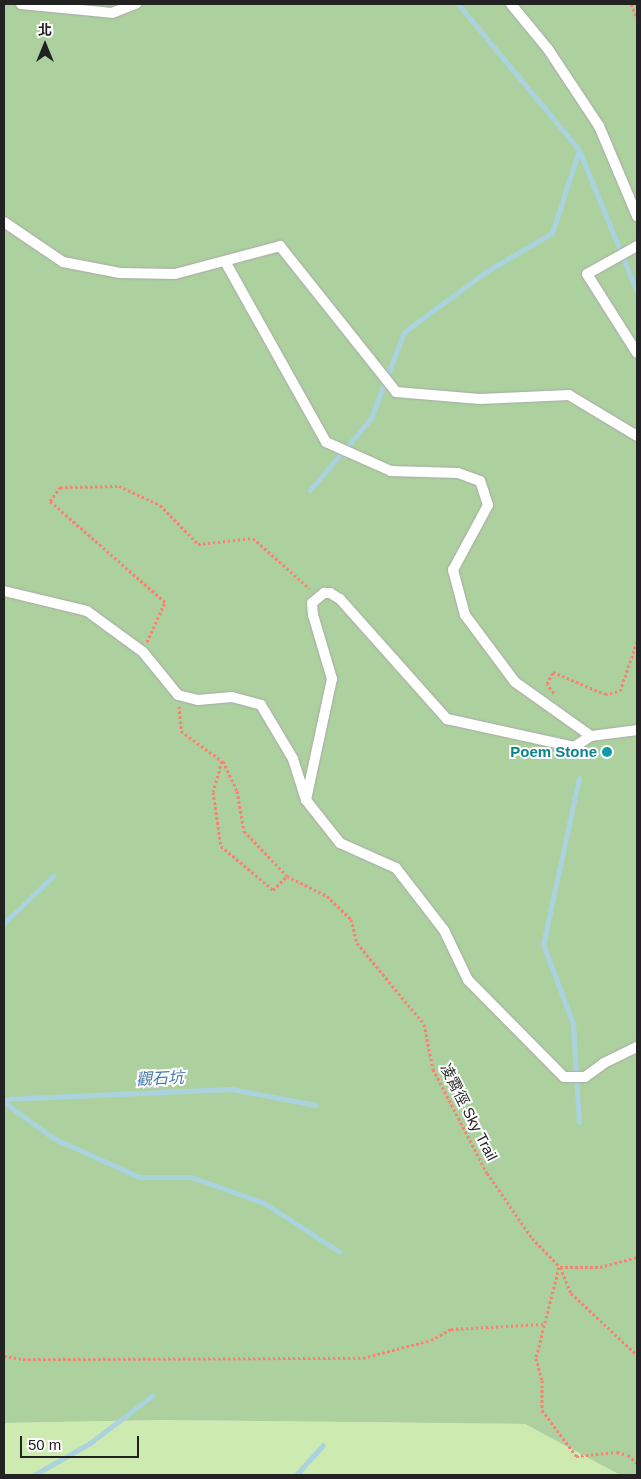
<!DOCTYPE html>
<meta charset="utf-8">
<style>
body{margin:0}
#map{position:relative;width:641px;height:1479px;overflow:hidden;background:#f2efe9;font-family:Arial,"Noto Sans TC",sans-serif}
div>[style]{position:absolute}
.grass>*{inset:0;background:#cdebb0}
.forest>*{inset:0;background:#add19e}
.stream>*{height:5px;margin:-2.5px;padding:0 2.5px;transform-origin:2.5px;border-radius:2.5px;background:#aad3df}
.path>*{height:3px;margin-top:-1.5px;transform-origin:0;background:repeating-linear-gradient(90deg,#fa8072 0 2.5px,transparent 0 5px)}
.roads{filter:drop-shadow(0 0 1px #a9a9a9) drop-shadow(0 0 1px #a9a9a9)}
.lane>*{height:10px;margin:-5px;padding:0 5px;transform-origin:5px;border-radius:5px;background:#fff}
.dots>*{width:14px;height:14px;translate:-50% -50%;box-sizing:border-box;border:2px solid #fff;border-radius:50%}
span{translate:-50% -50%;white-space:nowrap;text-align:center;line-height:1.15;-webkit-text-stroke:4px #fff;paint-order:stroke}
.culture-label{font-size:15px;color:#0d838f;font-weight:700}
.right{translate:-100% -50%;text-align:right}
.street-label{font-size:15px;color:#222}
.water-label{font-size:16px;color:#4a7aab;font-style:italic}
.frame{position:absolute;inset:0;border:5px solid #222;pointer-events:none}
.north{position:absolute;left:20px;top:20px;width:50px;height:50px;-webkit-text-stroke:4px #fff;paint-order:stroke;rotate:0deg;font-size:14px;font-weight:700;line-height:20px;text-align:center;color:#222}
.north::after{content:'';display:block;margin:auto;width:18px;height:22px;background:#222;clip-path:polygon(50% 0,100% 100%,50% 72%,0 100%)}
.scale{position:absolute;left:20px;top:1436px;width:119px;height:22px;box-sizing:border-box;border:2px solid #222;border-top:0;padding-left:6px;font-size:15px;line-height:18px;white-space:nowrap;color:#222;-webkit-text-stroke:4px #fff;paint-order:stroke}
</style>
<div id="map">
<div class="grass">
<div style="clip-path:polygon(161px 1420px,525px 1424px,620px 1475px,4px 1475px,4px 1423px)"></div>
</div>
<div class="forest">
<div style="clip-path:polygon(4px 4px,637px 4px,637px 1475px,620px 1475px,525px 1424px,161px 1420px,4px 1423px)"></div>
</div>
<div class="stream">
<div style="left:458px;top:4px;width:190px;rotate:50.3deg"></div>
<div style="left:579px;top:150px;width:153px;rotate:67.8deg"></div>
<div style="left:310px;top:490px;width:94px;rotate:-49.7deg"></div>
<div style="left:371px;top:418px;width:92px;rotate:-69deg"></div>
<div style="left:404px;top:332px;width:103px;rotate:-36.3deg"></div>
<div style="left:487px;top:271px;width:75px;rotate:-30.3deg"></div>
<div style="left:552px;top:233px;width:87px;rotate:-72deg"></div>
<div style="left:579px;top:778px;width:170px;rotate:102.2deg"></div>
<div style="left:543px;top:944px;width:85px;rotate:69.4deg"></div>
<div style="left:573px;top:1024px;width:98px;rotate:86.5deg"></div>
<div style="left:4px;top:923px;width:68px;rotate:-43.8deg"></div>
<div style="left:4px;top:1099px;width:227px;rotate:-2.5deg"></div>
<div style="left:231px;top:1089px;width:86px;rotate:10.7deg"></div>
<div style="left:4px;top:1102px;width:61px;rotate:36.3deg"></div>
<div style="left:53px;top:1138px;width:94px;rotate:24.4deg"></div>
<div style="left:139px;top:1177px;width:52px"></div>
<div style="left:191px;top:1177px;width:77px;rotate:19.6deg"></div>
<div style="left:264px;top:1203px;width:90px;rotate:32.8deg"></div>
<div style="left:34px;top:1475px;width:64px;rotate:-29.7deg"></div>
<div style="left:90px;top:1443px;width:79px;rotate:-37.3deg"></div>
<div style="left:296px;top:1475px;width:40px;rotate:-48deg"></div>
</div>
<div class="path">
<div style="left:631px;top:4px;width:15px;rotate:67deg"></div>
<div style="left:147px;top:642px;width:44px;rotate:-65.8deg"></div>
<div style="left:165px;top:602px;width:153px;rotate:-138.7deg"></div>
<div style="left:50px;top:501px;width:17px;rotate:-54deg"></div>
<div style="left:60px;top:487px;width:59px;rotate:-1deg"></div>
<div style="left:119px;top:486px;width:45px;rotate:24.9deg"></div>
<div style="left:160px;top:505px;width:54px;rotate:45.7deg"></div>
<div style="left:198px;top:544px;width:55px;rotate:-6.2deg"></div>
<div style="left:253px;top:538px;width:76px;rotate:41.8deg"></div>
<div style="left:554px;top:693px;width:11px;rotate:-128deg"></div>
<div style="left:547px;top:684px;width:13px;rotate:-63deg"></div>
<div style="left:553px;top:672px;width:56px;rotate:22.9deg"></div>
<div style="left:605px;top:694px;width:15px;rotate:-11deg"></div>
<div style="left:620px;top:691px;width:52px;rotate:-70.9deg"></div>
<div style="left:179px;top:706px;width:25px;rotate:85deg"></div>
<div style="left:181px;top:731px;width:51px;rotate:36.2deg"></div>
<div style="left:222px;top:761px;width:32px;rotate:106deg"></div>
<div style="left:213px;top:792px;width:55px;rotate:81.6deg"></div>
<div style="left:221px;top:846px;width:68px;rotate:40.2deg"></div>
<div style="left:273px;top:890px;width:20px;rotate:-45deg"></div>
<div style="left:287px;top:876px;width:45px;rotate:26.6deg"></div>
<div style="left:327px;top:896px;width:33px;rotate:44deg"></div>
<div style="left:351px;top:919px;width:25px;rotate:76deg"></div>
<div style="left:357px;top:943px;width:105px;rotate:50.4deg"></div>
<div style="left:424px;top:1024px;width:46px;rotate:78.7deg"></div>
<div style="left:433px;top:1069px;width:117px;rotate:62.6deg"></div>
<div style="left:487px;top:1173px;width:79px;rotate:55.3deg"></div>
<div style="left:532px;top:1238px;width:40px;rotate:46deg"></div>
<div style="left:560px;top:1267px;width:28px;rotate:67deg"></div>
<div style="left:571px;top:1293px;width:91px;rotate:43.2deg"></div>
<div style="left:223px;top:761px;width:33px;rotate:65deg"></div>
<div style="left:237px;top:791px;width:41px;rotate:80.1deg"></div>
<div style="left:244px;top:831px;width:62px;rotate:46.3deg"></div>
<div style="left:559px;top:1267px;width:94px;rotate:104.2deg"></div>
<div style="left:536px;top:1358px;width:23px;rotate:75deg"></div>
<div style="left:542px;top:1380px;width:30px;rotate:90deg"></div>
<div style="left:542px;top:1410px;width:57px;rotate:53.5deg"></div>
<div style="left:576px;top:1456px;width:41px;rotate:-5.6deg"></div>
<div style="left:617px;top:1452px;width:11px;rotate:15deg"></div>
<div style="left:628px;top:1455px;width:12px;rotate:42deg"></div>
<div style="left:560px;top:1267px;width:40px"></div>
<div style="left:600px;top:1267px;width:38px;rotate:-15deg"></div>
<div style="left:4px;top:1356px;width:19px;rotate:9deg"></div>
<div style="left:23px;top:1359px;width:340px;rotate:-0.2deg"></div>
<div style="left:363px;top:1358px;width:70px;rotate:-14.8deg"></div>
<div style="left:431px;top:1340px;width:23px;rotate:-29deg"></div>
<div style="left:451px;top:1329px;width:92px;rotate:-3.1deg"></div>
</div>
<div class="roads">
<div class="lane">
<div style="left:21px;top:4px;width:91px;rotate:5.6deg"></div>
<div style="left:112px;top:13px;width:26px;rotate:-21deg"></div>
<div style="left:511px;top:4px;width:58px;rotate:50.6deg"></div>
<div style="left:548px;top:49px;width:92px;rotate:56.5deg"></div>
<div style="left:599px;top:126px;width:98px;rotate:67.1deg"></div>
<div style="left:4px;top:222px;width:71px;rotate:34.1deg"></div>
<div style="left:63px;top:262px;width:58px;rotate:10.9deg"></div>
<div style="left:120px;top:273px;width:55px;rotate:1deg"></div>
<div style="left:175px;top:274px;width:109px;rotate:-14.9deg"></div>
<div style="left:280px;top:246px;width:186px;rotate:51.5deg"></div>
<div style="left:396px;top:392px;width:84px;rotate:4.8deg"></div>
<div style="left:480px;top:399px;width:89px;rotate:-2.6deg"></div>
<div style="left:569px;top:395px;width:79px;rotate:31.1deg"></div>
<div style="left:637px;top:246px;width:57px;rotate:150.8deg"></div>
<div style="left:587px;top:274px;width:93px;rotate:57.7deg"></div>
<div style="left:4px;top:591px;width:85px;rotate:13.5deg"></div>
<div style="left:87px;top:611px;width:69px;rotate:36.2deg"></div>
<div style="left:143px;top:652px;width:55px;rotate:50.9deg"></div>
<div style="left:178px;top:695px;width:21px;rotate:14deg"></div>
<div style="left:198px;top:700px;width:34px;rotate:-5deg"></div>
<div style="left:232px;top:697px;width:30px;rotate:15deg"></div>
<div style="left:261px;top:705px;width:63px;rotate:59.3deg"></div>
<div style="left:293px;top:759px;width:43px;rotate:72.4deg"></div>
<div style="left:306px;top:800px;width:124px;rotate:-77.9deg"></div>
<div style="left:332px;top:679px;width:67px;rotate:-106.5deg"></div>
<div style="left:313px;top:615px;width:12px;rotate:-95deg"></div>
<div style="left:312px;top:603px;width:16px;rotate:-40deg"></div>
<div style="left:324px;top:593px;width:6px"></div>
<div style="left:330px;top:593px;width:12px;rotate:31deg"></div>
<div style="left:340px;top:599px;width:161px;rotate:48.3deg"></div>
<div style="left:447px;top:719px;width:130px;rotate:12.4deg"></div>
<div style="left:574px;top:747px;width:20px;rotate:-33deg"></div>
<div style="left:591px;top:736px;width:93px;rotate:-144.6deg"></div>
<div style="left:515px;top:682px;width:84px;rotate:-126.7deg"></div>
<div style="left:465px;top:615px;width:47px;rotate:-104.9deg"></div>
<div style="left:453px;top:570px;width:74px;rotate:-61.7deg"></div>
<div style="left:488px;top:505px;width:25px;rotate:-108deg"></div>
<div style="left:480px;top:481px;width:23px;rotate:-160deg"></div>
<div style="left:458px;top:473px;width:67px;rotate:-178.3deg"></div>
<div style="left:391px;top:471px;width:71px;rotate:-156deg"></div>
<div style="left:326px;top:442px;width:207px;rotate:-119.2deg"></div>
<div style="left:591px;top:736px;width:46px;rotate:-7.4deg"></div>
<div style="left:306px;top:800px;width:55px;rotate:51.7deg"></div>
<div style="left:340px;top:843px;width:61px;rotate:24.1deg"></div>
<div style="left:396px;top:868px;width:78px;rotate:52.3deg"></div>
<div style="left:444px;top:930px;width:55px;rotate:64.4deg"></div>
<div style="left:468px;top:980px;width:136px;rotate:45.3deg"></div>
<div style="left:564px;top:1077px;width:21px"></div>
<div style="left:585px;top:1077px;width:24px;rotate:-36deg"></div>
<div style="left:604px;top:1063px;width:37px;rotate:-26deg"></div>
</div>
</div>
<div class="dots">
<div style="left:607px;top:752px;background:#0f9aa8"></div>
</div>
<div class="culture-label">
<span class="right" style="left:597px;top:752px">Poem Stone</span>
</div>
<div class="street-label">
<span style="left:469px;top:1112px;rotate:63deg">凌霄徑 Sky Trail</span>
</div>
<div class="water-label">
<span style="left:160px;top:1079px;rotate:-3deg">觀石坑</span>
</div>
<div class="frame"></div>
<div class="north">北</div>
<div class="scale">50 m</div>
</div>
